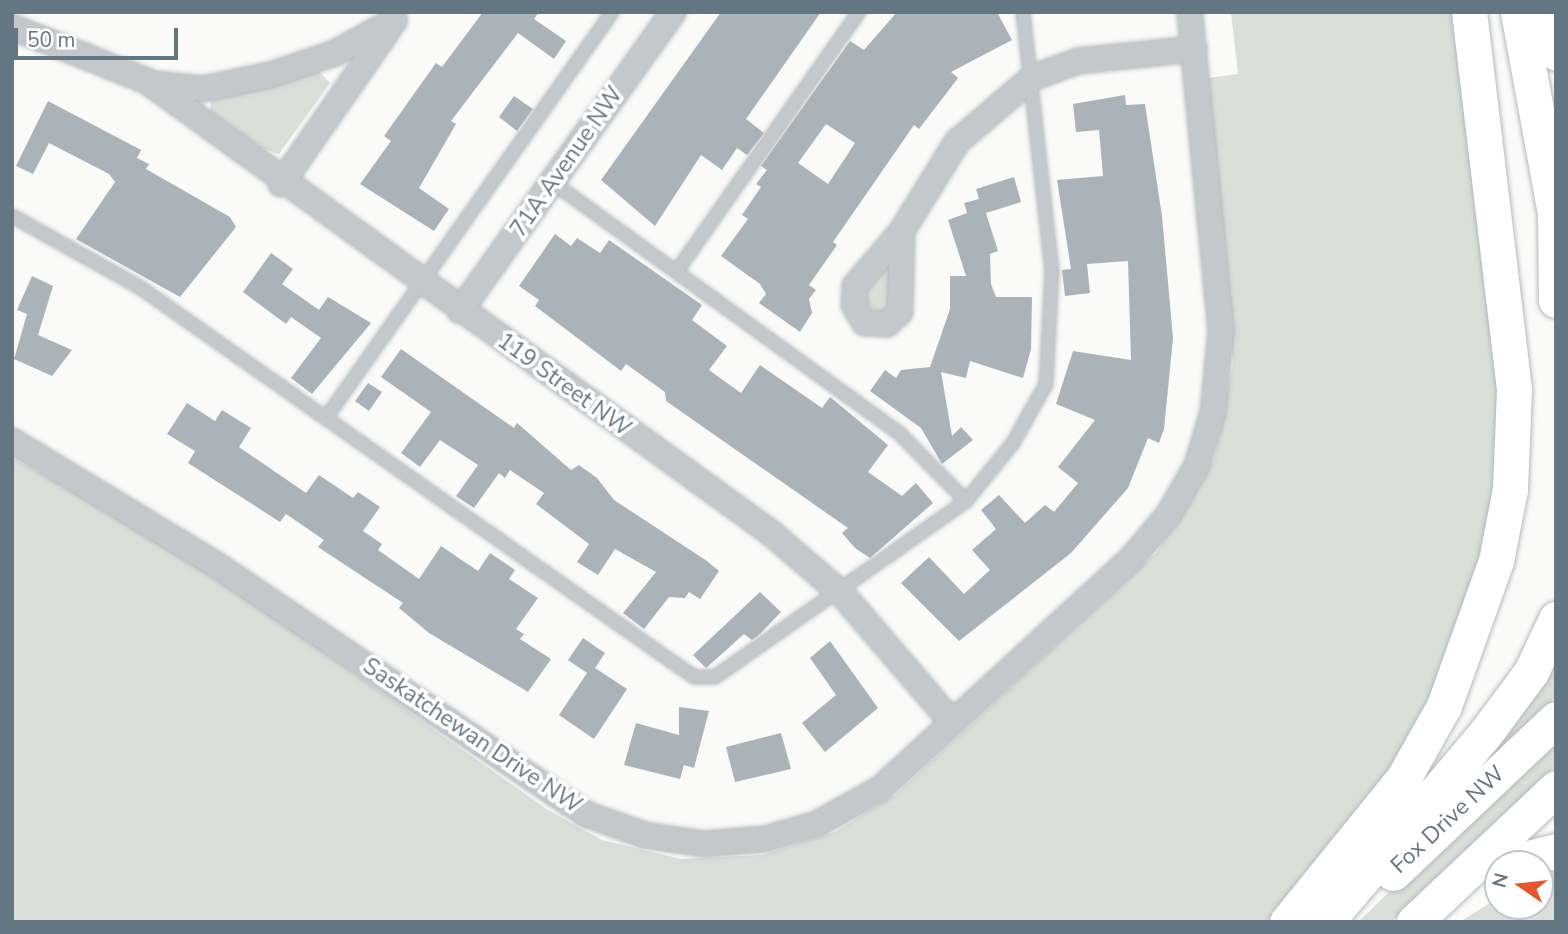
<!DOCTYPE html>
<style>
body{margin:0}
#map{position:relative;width:1568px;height:934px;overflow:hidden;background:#fafaf8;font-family:"Nunito Sans",sans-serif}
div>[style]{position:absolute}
.green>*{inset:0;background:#dadfd7}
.building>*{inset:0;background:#aab3b9}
.roads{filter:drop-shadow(0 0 2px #b3babf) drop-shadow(0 0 2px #b3babf)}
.lane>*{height:12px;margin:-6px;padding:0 6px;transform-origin:6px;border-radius:6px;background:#c3c8cc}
.street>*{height:24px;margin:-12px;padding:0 12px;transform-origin:12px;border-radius:12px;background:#c3c8cc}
.secondary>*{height:35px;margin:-17.5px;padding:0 17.5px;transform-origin:17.5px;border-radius:17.5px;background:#fff}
span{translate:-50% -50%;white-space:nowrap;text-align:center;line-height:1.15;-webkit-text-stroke:7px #fff;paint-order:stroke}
.street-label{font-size:23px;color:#657683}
.frame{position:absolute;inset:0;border:14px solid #657683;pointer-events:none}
.north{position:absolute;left:1484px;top:850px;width:70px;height:70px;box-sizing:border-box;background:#fff;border:2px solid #c1c8cd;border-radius:50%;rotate:284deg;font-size:19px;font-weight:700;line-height:28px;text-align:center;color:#657683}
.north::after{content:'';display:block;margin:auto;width:24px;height:32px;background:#e4572e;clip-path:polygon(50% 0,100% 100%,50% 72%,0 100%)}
.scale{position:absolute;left:14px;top:28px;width:164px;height:32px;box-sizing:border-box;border:4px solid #657683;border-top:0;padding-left:9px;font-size:21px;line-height:24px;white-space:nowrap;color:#657683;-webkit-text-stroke:5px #fff;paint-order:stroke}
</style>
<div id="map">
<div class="green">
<div style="clip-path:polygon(1231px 12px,1453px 12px,1500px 389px,1490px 534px,1418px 736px,1279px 922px,12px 922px,12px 458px,175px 547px,548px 810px,602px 840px,681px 859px,762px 855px,835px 832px,895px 795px,1157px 552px,1214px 459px,1233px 363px,1208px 78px,1238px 74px)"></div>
<div style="clip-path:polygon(319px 71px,330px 83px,279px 154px,261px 148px,210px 111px,211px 101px)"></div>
<div style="clip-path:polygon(889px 263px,897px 300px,879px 315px,863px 297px)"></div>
<div style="clip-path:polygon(1556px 646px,1556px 697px,1433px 818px)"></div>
<div style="clip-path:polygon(1556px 731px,1556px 766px,1391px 922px,1358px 922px)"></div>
<div style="clip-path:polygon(1556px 871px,1556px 922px,1460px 922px,1498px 898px,1498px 906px,1540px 906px,1540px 874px)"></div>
</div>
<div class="building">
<div style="clip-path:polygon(483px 12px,539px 12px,534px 19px,566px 41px,554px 59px,518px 33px,451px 121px,456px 124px,419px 188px,449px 209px,434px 231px,360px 184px,391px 141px,384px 136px,436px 63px,442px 67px)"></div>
<div style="clip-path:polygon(721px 12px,821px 12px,746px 119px,764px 133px,747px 155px,737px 148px,722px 170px,701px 155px,655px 226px,601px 180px)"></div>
<div style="clip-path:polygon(evenodd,897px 12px,997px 12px,1012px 40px,951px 72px,958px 78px,919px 129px,914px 125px,833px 242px,837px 245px,809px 285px,816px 290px,809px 299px,812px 313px,800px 332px,759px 303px,766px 294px,760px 284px,721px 256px,748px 219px,742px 215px,761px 187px,756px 184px,767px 170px,761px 166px,850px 41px,864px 50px,897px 12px,826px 124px,855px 143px,828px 184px,798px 163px,826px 124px)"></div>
<div style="clip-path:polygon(1125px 95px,1126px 105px,1145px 104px,1162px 216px,1173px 338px,1164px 429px,1159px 443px,1148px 438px,1128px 488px,1071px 553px,959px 641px,901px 583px,929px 557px,964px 594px,990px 570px,972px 550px,996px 529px,981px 510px,999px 495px,1025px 523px,1045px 505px,1054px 512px,1078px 483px,1058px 467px,1095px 420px,1056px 404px,1073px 351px,1131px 360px,1128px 261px,1087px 264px,1090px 293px,1065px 296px,1062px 270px,1071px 269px,1057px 180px,1103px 176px,1099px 130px,1076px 132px,1073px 104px)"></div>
<div style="clip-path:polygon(514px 96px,533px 109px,517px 131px,499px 117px)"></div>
<div style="clip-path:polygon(48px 101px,141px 150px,137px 158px,149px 164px,146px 169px,230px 217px,236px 227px,180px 297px,76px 239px,115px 182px,109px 174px,49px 143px,33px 174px,16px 166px)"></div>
<div style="clip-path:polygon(1014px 177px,1021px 202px,986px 213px,998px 251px,990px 254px,991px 284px,996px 297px,1032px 297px,1031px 349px,1023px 378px,970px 361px,966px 378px,941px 372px,952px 436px,961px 427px,973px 440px,942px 464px,921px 428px,870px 391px,885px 370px,896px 378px,901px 370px,930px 367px,950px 309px,950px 276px,966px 276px,948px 220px,967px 213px,964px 203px,979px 199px,976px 189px)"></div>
<div style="clip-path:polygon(555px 234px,571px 246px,577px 238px,600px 253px,609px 240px,702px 305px,692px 320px,727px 346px,709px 370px,741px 393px,760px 365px,822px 408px,830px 397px,888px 445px,868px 472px,902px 496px,916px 483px,933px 503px,870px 558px,855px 548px,842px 533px,848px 528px,666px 401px,665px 392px,626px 364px,621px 371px,535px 306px,539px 300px,519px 286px)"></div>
<div style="clip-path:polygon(271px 253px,293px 269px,282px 284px,319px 310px,328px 297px,371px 323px,312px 394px,291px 378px,321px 338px,291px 317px,286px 324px,243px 292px)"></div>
<div style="clip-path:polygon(32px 276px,53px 286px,38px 335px,72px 350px,52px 376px,14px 359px,27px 314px,17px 310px)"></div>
<div style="clip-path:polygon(401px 349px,514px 428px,517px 423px,571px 470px,579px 465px,597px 478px,614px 500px,707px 561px,719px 571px,700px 599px,689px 592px,685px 598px,669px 597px,644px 629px,623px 613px,656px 572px,615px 549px,598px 575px,577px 562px,589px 544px,536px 504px,544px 493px,510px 470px,505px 478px,499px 473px,474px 508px,456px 496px,478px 465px,440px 440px,420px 467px,401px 453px,431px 412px,381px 377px)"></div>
<div style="clip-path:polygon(368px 383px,382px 392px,369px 411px,355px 401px)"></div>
<div style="clip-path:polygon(187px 403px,215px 421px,222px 410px,251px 428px,239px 447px,306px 493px,319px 475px,353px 498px,358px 492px,380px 507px,363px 531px,382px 544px,378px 550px,419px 579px,441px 546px,478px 571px,490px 553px,515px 570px,509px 579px,538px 598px,516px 629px,524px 634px,520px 639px,551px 659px,528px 692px,429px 633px,399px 608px,403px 603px,318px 547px,324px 540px,286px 514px,280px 522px,188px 463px,195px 451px,167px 434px)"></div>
<div style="clip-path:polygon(760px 592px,781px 612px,758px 636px,752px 640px,744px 634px,706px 668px,693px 655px)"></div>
<div style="clip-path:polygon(583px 638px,605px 653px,595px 668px,627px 689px,594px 739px,559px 715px,587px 673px,568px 660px)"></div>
<div style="clip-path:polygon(830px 641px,878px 708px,825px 752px,802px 723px,836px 695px,810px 658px)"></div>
<div style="clip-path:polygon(679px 707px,709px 711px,694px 768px,684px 765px,680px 779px,624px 765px,636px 723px,679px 735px)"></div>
<div style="clip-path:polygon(781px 733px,791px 769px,735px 782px,726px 747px)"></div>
</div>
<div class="roads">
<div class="lane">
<div style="left:552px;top:182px;width:431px;rotate:35.9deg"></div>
<div style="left:901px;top:435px;width:93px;rotate:45.4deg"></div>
<div style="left:12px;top:216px;width:144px;rotate:29.1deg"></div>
<div style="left:138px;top:286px;width:660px;rotate:35.13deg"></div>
<div style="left:678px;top:666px;width:20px;rotate:33deg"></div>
<div style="left:695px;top:677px;width:20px"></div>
<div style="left:715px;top:677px;width:307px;rotate:-35deg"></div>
<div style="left:966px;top:501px;width:75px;rotate:-51deg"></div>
<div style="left:1013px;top:443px;width:68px;rotate:-60.8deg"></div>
<div style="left:1046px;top:384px;width:113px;rotate:-87deg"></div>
<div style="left:1052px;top:271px;width:261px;rotate:-96.4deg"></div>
<div style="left:679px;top:268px;width:313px;rotate:-54.9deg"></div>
<div style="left:328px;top:415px;width:493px;rotate:-54.8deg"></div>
</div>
<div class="street">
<div style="left:12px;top:27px;width:145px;rotate:21.8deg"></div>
<div style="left:147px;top:81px;width:771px;rotate:35.92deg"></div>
<div style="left:771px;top:533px;width:94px;rotate:40.7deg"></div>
<div style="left:842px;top:594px;width:167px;rotate:49.4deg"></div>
<div style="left:155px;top:84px;width:48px;rotate:5.9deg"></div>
<div style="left:203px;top:89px;width:68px;rotate:-11.8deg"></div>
<div style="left:270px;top:75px;width:69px;rotate:-18.7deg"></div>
<div style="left:335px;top:53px;width:68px;rotate:-28.8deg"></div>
<div style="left:281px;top:184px;width:191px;rotate:-55.2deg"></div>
<div style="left:902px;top:231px;width:105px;rotate:-58.3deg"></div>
<div style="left:957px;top:142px;width:99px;rotate:-40.5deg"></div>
<div style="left:1032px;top:78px;width:49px;rotate:-20.3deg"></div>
<div style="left:1078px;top:61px;width:117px;rotate:-5.9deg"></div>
<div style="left:902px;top:231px;width:81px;rotate:91.4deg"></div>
<div style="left:900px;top:312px;width:18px;rotate:137deg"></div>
<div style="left:887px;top:324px;width:22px;rotate:-177deg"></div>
<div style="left:865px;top:323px;width:21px;rotate:-121deg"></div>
<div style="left:854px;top:305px;width:19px;rotate:-87deg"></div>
<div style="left:855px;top:286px;width:72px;rotate:-49.5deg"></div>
<div style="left:460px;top:311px;width:367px;rotate:-54.5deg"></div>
<div style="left:12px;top:441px;width:237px;rotate:31.2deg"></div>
<div style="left:215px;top:564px;width:447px;rotate:34deg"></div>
<div style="left:586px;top:814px;width:62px;rotate:19.9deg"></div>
<div style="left:644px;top:835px;width:61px;rotate:8.5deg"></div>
<div style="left:704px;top:844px;width:61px;rotate:-4.7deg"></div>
<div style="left:765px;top:839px;width:54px;rotate:-16.1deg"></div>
<div style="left:817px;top:824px;width:72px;rotate:-29.1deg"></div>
<div style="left:880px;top:789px;width:342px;rotate:-42.5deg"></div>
<div style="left:1132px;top:558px;width:57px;rotate:-49.9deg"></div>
<div style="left:1169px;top:514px;width:56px;rotate:-60.3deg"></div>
<div style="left:1197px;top:465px;width:55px;rotate:-73.2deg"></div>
<div style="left:1213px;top:412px;width:81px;rotate:-84.4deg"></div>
<div style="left:1221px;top:331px;width:321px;rotate:-95.6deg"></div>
</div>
<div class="secondary">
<div style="left:1518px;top:12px;width:211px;rotate:79.6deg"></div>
<div style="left:1550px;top:12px;width:41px;rotate:81.7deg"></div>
<div style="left:1555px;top:216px;width:84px;rotate:89.3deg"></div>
<div style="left:1505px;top:864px;width:53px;rotate:-14.3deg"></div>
<div style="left:1393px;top:873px;width:224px;rotate:-43.4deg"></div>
<div style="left:1287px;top:922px;width:184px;rotate:-51deg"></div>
<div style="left:1403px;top:779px;width:84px;rotate:-60.7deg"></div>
<div style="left:1444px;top:706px;width:154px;rotate:-70.3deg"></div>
<div style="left:1496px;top:561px;width:73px;rotate:-79deg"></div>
<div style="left:1510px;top:489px;width:100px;rotate:-87.7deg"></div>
<div style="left:1514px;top:389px;width:380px;rotate:-96.8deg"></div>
<div style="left:1326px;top:922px;width:246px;rotate:-49.8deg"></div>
<div style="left:1485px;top:734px;width:77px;rotate:-53.4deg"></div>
<div style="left:1531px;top:672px;width:59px;rotate:-64.7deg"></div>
<div style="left:1414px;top:922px;width:195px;rotate:-43.3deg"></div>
</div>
</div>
<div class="street-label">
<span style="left:567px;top:162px;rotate:-55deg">71A Avenue NW</span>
<span style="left:564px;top:385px;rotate:36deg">119 Street NW</span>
<span style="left:472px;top:736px;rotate:34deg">Saskatchewan Drive NW</span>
<span style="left:1448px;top:820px;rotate:-43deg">Fox Drive NW</span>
</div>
<div class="frame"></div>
<div class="north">N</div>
<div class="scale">50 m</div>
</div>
